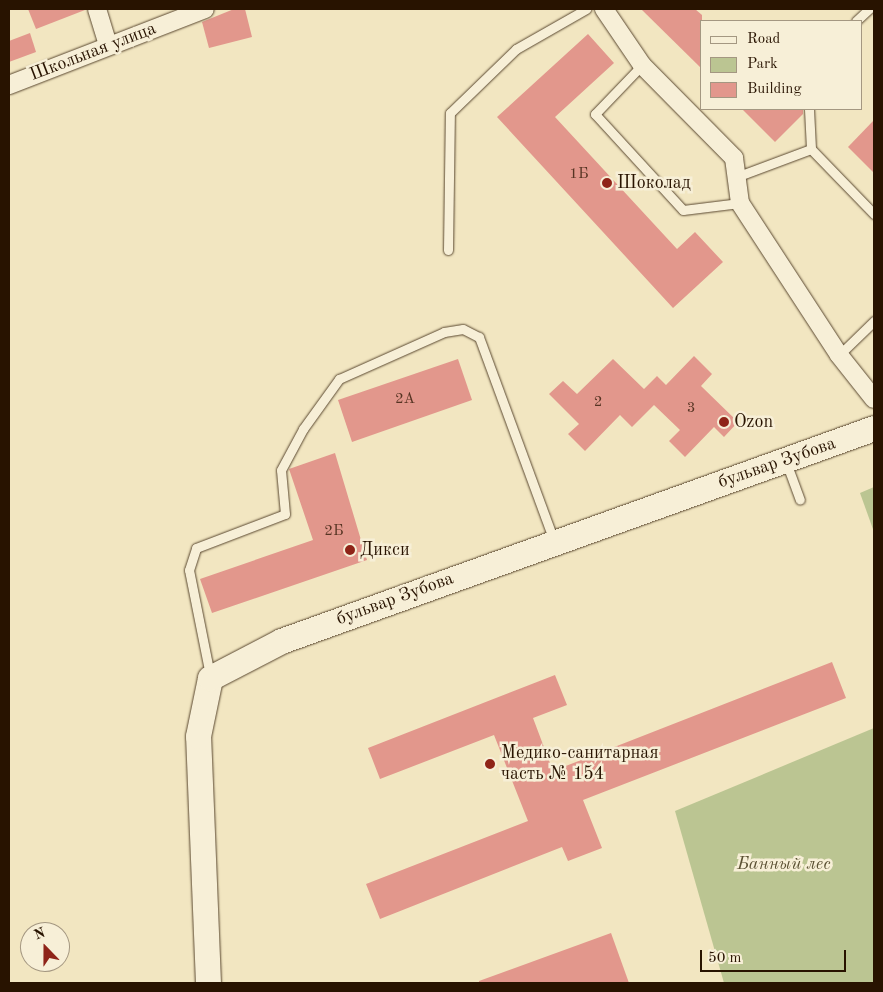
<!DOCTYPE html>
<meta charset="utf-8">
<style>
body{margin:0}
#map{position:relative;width:883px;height:992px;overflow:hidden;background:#f2e6c1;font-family:"Old Standard TT",serif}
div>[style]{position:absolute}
.green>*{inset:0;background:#bbc592}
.building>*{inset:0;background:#e2978c}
.roads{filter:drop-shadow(0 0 1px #5a4830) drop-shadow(0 0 1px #5a4830)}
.lane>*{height:9px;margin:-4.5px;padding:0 4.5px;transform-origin:4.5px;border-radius:4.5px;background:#f7efd7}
.street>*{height:18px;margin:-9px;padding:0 9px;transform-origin:9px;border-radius:9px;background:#f7efd7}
.secondary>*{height:25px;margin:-12.5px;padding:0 12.5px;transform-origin:12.5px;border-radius:12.5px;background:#f7efd7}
.dots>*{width:14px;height:14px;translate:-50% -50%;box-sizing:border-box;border:2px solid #f7efd7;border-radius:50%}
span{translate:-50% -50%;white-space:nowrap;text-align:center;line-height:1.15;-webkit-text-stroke:5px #f7efd7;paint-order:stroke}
.number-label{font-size:15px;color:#563423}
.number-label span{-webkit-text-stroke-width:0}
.street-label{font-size:18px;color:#281300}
.poi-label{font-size:18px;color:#281300}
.left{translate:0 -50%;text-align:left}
.park-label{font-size:18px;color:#5b5133;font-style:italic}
.frame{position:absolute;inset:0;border:10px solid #281300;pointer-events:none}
.legend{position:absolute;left:700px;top:20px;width:162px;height:90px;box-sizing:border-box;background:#f7efd7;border:1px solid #a49781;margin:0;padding:6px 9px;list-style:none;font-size:15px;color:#281300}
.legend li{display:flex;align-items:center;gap:10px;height:25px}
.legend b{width:25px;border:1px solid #a49781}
.north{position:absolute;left:20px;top:922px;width:50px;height:50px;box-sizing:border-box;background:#f7efd7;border:1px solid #a49781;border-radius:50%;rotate:338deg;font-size:14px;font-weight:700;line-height:20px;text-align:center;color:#281300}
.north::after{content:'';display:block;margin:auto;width:18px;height:22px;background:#8f2418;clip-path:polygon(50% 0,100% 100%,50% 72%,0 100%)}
.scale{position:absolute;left:700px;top:950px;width:146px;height:22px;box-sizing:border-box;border:2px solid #281300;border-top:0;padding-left:6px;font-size:15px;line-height:18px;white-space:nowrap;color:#281300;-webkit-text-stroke:4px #f7efd7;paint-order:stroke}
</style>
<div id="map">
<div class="green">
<div style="clip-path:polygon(874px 487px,874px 532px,860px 493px)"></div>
<div style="clip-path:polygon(874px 728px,874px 983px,724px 983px,675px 811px)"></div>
</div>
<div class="building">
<div style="clip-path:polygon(28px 9px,85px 9px,85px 10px,36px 29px)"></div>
<div style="clip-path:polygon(234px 9px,245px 9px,252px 37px,209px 48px,202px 22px)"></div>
<div style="clip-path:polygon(641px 9px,695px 9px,702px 15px,702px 69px)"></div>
<div style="clip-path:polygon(30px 33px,36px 52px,9px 62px,9px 41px)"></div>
<div style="clip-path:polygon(588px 34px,614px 63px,555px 117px,677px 249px,695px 232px,723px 262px,673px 308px,497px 117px)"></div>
<div style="clip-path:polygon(742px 109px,803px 109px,803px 114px,775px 142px)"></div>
<div style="clip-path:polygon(874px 120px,874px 173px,848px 147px)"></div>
<div style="clip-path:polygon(694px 356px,712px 374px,701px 386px,738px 422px,724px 437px,714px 427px,685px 457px,669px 441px,680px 430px,654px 405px,632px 427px,620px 415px,585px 451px,568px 434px,579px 424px,549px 394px,563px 381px,577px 394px,613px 359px,644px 389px,657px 376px,666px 385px)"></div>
<div style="clip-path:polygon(458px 359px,472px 400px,352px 442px,338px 400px)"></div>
<div style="clip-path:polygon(335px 453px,367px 560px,212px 613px,200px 579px,313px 540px,289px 469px)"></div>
<div style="clip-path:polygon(832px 662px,846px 698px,583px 800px,602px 848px,568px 861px,562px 847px,380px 919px,366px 884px,528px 821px,494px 735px,380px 779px,368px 748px,555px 675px,567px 705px,533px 718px,553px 771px)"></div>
<div style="clip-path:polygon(611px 933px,629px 983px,479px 983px,479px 981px)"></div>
</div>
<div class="roads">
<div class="lane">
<div style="left:856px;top:21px;width:18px;rotate:-43deg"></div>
<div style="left:642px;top:65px;width:68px;rotate:133.8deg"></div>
<div style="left:595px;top:114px;width:130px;rotate:47.5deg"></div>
<div style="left:683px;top:210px;width:57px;rotate:-7deg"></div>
<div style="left:809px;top:109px;width:40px;rotate:87.1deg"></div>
<div style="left:736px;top:177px;width:80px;rotate:-20.5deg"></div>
<div style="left:811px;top:149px;width:91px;rotate:45.9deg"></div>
<div style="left:448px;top:250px;width:137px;rotate:-89.2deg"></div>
<div style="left:450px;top:113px;width:92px;rotate:-44.1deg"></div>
<div style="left:516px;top:49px;width:81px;rotate:-29.7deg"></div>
<div style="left:839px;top:355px;width:49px;rotate:-44.2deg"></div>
<div style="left:786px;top:462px;width:40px;rotate:69.8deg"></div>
<div style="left:210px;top:675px;width:107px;rotate:-101.3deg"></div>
<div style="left:189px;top:570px;width:23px;rotate:-72deg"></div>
<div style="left:196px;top:548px;width:95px;rotate:-20.9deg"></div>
<div style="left:285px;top:514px;width:44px;rotate:-95.2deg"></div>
<div style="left:281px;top:470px;width:47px;rotate:-61.8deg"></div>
<div style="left:303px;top:429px;width:62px;rotate:-54.2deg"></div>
<div style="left:339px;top:379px;width:115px;rotate:-24.1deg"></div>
<div style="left:444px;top:332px;width:19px;rotate:-9deg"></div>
<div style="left:463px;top:329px;width:18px;rotate:27deg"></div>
<div style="left:479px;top:337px;width:217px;rotate:69.8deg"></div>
</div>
<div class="street">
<div style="left:97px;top:9px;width:37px;rotate:73deg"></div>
<div style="left:604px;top:9px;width:68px;rotate:55.8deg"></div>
<div style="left:642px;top:65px;width:131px;rotate:45.3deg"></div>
<div style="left:734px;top:158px;width:45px;rotate:82.4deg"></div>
<div style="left:740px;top:203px;width:181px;rotate:56.9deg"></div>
<div style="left:839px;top:355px;width:56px;rotate:51.5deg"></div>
<div style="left:9px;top:85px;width:210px;rotate:-21.2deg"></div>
</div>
<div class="secondary">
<div style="left:208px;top:983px;width:247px;rotate:-92.3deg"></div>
<div style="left:198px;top:736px;width:59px;rotate:-78.3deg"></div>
<div style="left:210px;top:678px;width:80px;rotate:-27.5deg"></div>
<div style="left:281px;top:641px;width:630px;rotate:-19.76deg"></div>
</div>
</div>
<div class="dots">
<div style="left:607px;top:183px;background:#8f2418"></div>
<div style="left:724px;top:422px;background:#8f2418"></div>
<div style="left:350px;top:550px;background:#8f2418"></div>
<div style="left:490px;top:764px;background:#8f2418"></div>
</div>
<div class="number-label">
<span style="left:579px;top:175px">1Б</span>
<span style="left:405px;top:400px">2А</span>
<span style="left:598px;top:403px">2</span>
<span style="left:691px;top:409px">3</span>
<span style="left:334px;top:532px">2Б</span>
</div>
<div class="street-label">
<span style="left:93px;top:52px;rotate:-21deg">Школьная улица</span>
<span style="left:777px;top:463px;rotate:-19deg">бульвар Зубова</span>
<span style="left:395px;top:599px;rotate:-20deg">бульвар Зубова</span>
</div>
<div class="poi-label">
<span class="left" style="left:617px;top:183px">Шоколад</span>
<span class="left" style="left:734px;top:422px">Ozon</span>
<span class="left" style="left:360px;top:550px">Дикси</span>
<span class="left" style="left:501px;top:764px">Медико-санитарная<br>часть № 154</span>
</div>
<div class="park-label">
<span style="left:784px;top:864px">Банный лес</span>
</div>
<div class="frame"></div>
<ul class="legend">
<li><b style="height:6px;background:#f7efd7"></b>Road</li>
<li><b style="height:14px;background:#bbc592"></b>Park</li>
<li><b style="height:14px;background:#e2978c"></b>Building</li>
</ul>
<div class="north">N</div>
<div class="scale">50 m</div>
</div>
